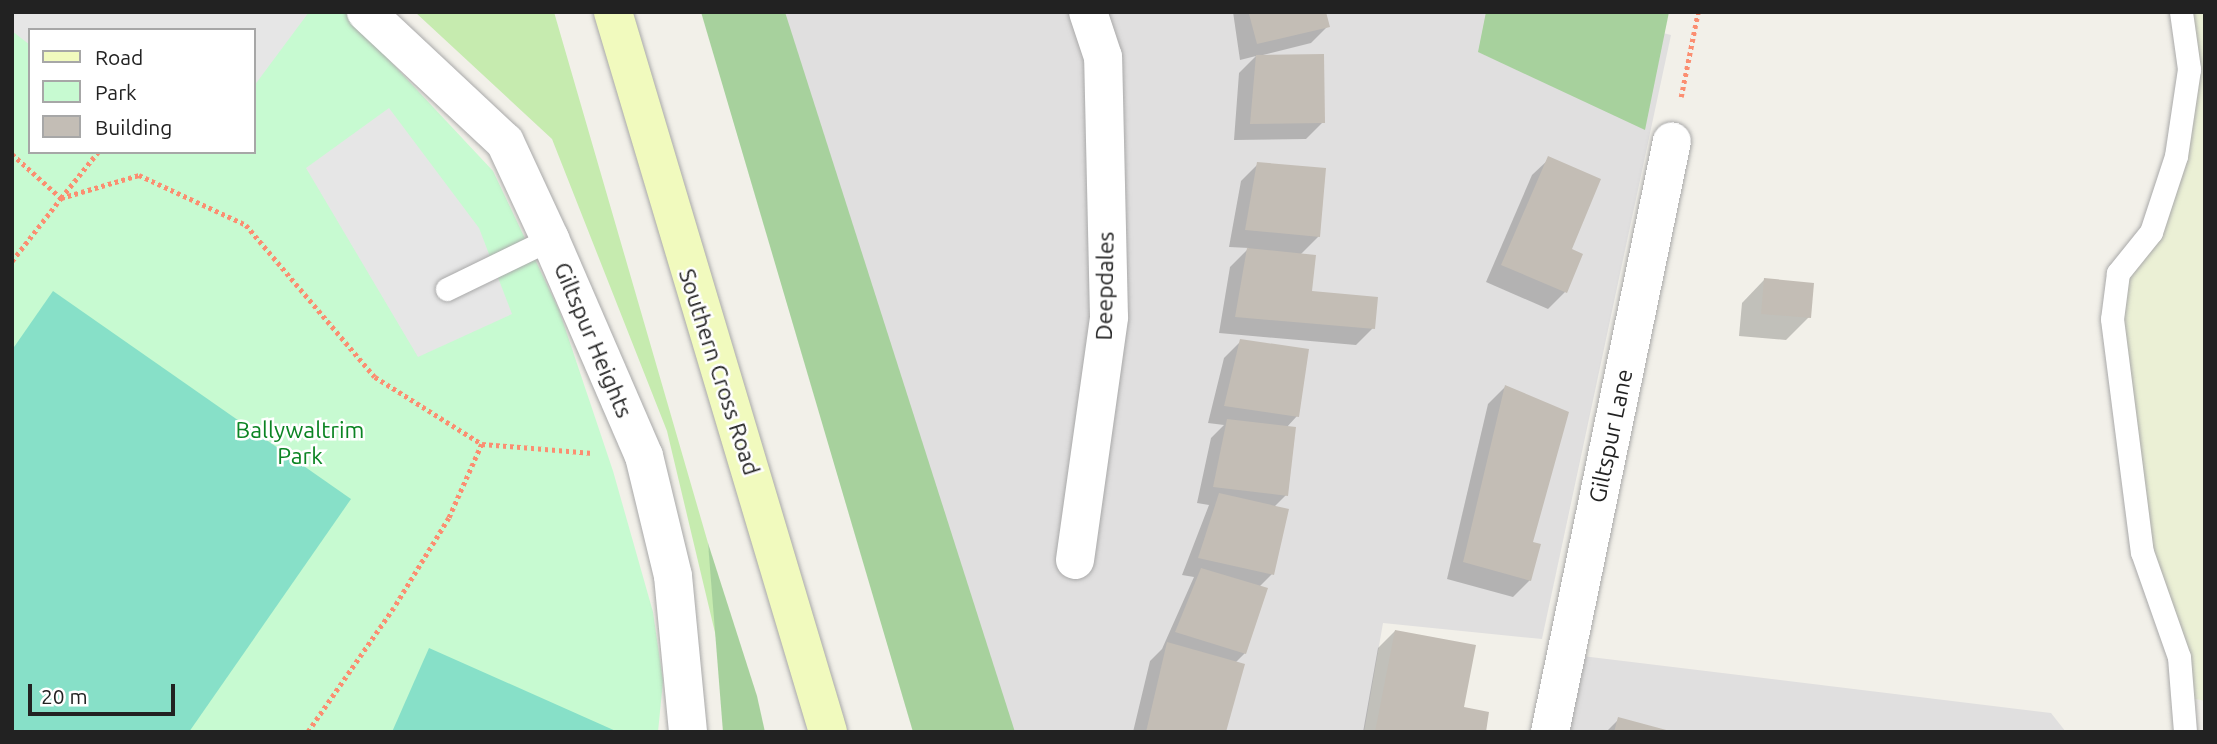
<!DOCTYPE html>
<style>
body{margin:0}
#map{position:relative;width:2217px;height:744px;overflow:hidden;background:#f2f0e9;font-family:Ubuntu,sans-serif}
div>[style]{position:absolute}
.residential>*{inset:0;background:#e0dfdf}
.farmland>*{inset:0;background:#ebf0d5}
.grass>*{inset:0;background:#c6ebaf}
.forest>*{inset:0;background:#a7d19d}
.park>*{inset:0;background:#c7fad1}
.pitch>*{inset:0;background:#87e0c8}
.parking>*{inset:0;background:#e6e6e6}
.shadow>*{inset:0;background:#0003}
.building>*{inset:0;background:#c3bdb5}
.path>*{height:4.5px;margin-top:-2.25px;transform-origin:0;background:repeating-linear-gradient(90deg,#fb8e71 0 3.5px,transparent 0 7px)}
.roads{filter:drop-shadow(0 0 2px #a9a9a9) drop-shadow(0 0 2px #a9a9a9)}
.service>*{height:23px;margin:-11.5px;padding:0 11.5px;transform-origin:11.5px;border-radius:11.5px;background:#fff}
.minor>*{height:38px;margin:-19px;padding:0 19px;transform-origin:19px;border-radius:19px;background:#fff}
.secondary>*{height:38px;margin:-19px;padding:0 19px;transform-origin:19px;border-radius:19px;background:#f1fabe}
span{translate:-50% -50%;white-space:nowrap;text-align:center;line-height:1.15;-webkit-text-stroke:5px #fff;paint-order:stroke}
.street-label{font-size:23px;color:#222}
.park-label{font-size:23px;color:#0b8423}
.frame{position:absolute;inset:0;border:14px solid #222;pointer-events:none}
.legend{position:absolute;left:28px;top:28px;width:228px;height:126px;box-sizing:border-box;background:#fff;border:2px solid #a7a7a7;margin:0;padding:9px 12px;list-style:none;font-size:21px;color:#222}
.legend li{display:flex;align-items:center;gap:14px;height:35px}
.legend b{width:35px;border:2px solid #a7a7a7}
.scale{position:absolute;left:28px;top:684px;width:147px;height:32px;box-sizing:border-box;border:4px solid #222;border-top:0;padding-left:9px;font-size:21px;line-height:24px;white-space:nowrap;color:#222;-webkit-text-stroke:5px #fff;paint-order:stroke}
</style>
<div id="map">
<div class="residential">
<div style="clip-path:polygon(772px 12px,1580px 12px,1671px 35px,1542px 639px,1383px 623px,1364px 732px,986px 732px)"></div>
<div style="clip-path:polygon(1582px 656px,2051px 713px,2066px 732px,1568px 732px)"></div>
</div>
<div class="farmland">
<div style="clip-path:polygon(2181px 12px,2205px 12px,2205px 701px,2186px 697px,2142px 552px,2118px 273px,2176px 156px)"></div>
</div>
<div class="grass">
<div style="clip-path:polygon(415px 12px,554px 12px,708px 543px,722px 662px,667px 431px,552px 139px)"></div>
</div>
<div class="forest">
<div style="clip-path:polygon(701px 12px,785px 12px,1015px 732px,913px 732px)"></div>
<div style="clip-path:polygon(1486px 12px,1669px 12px,1645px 130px,1478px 52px)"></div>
<div style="clip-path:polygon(708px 543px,757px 696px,765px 732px,723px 732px)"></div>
</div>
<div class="park">
<div style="clip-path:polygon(evenodd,12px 12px,344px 12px,493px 171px,559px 310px,613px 471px,653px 612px,663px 681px,658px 732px,12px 732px,12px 12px,30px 30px,254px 30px,254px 152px,30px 152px,30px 30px)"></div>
</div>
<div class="pitch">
<div style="clip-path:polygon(53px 291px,351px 499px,189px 732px,12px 732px,12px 350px)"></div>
<div style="clip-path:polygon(429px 648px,618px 732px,392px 732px)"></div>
</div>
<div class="parking">
<div style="clip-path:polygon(12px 12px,309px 12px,254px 86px,254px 30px,30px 30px,30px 45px,12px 31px)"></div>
<div style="clip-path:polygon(389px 108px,479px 228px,512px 314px,418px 357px,306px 168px)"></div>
</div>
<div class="shadow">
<div style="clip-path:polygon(1233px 12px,1325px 12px,1328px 26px,1311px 43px,1263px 55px,1323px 122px,1306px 139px,1234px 140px,1239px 73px,1256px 56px,1240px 60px)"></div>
<div style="clip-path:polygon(1549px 159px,1570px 250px,1565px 292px,1548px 309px,1486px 282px,1532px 175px)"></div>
<div style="clip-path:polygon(1258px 164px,1319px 236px,1300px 255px,1311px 293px,1373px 328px,1356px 345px,1219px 333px,1230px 267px,1249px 248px,1229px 247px,1241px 181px)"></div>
<div style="clip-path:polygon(1764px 280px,1809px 317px,1786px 340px,1739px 336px,1742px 303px)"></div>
<div style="clip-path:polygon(1241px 341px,1297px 416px,1286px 428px,1286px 495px,1274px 507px,1272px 574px,1259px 587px,1245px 653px,1235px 663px,1224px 732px,1133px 732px,1150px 661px,1162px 649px,1194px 577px,1182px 575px,1209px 505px,1197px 503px,1211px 438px,1224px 425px,1208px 423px,1224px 358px)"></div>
<div style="clip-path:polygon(1505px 387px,1531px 543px,1530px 580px,1513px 597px,1447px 579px,1488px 404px)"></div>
<div style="clip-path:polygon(1395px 631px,1462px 709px,1484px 732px,1363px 732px,1378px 648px)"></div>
<div style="clip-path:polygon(1619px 719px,1667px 732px,1606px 732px)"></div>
</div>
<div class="building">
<div style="clip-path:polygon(1326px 12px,1330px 27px,1257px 44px,1249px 14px)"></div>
<div style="clip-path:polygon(1324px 54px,1325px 123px,1250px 124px,1256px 55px)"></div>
<div style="clip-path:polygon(1548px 156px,1601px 179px,1572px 249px,1583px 254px,1567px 293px,1501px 265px)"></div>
<div style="clip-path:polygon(1257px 162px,1326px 168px,1320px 237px,1245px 230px)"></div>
<div style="clip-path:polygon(1247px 248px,1316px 255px,1312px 291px,1378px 297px,1375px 329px,1235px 317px)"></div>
<div style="clip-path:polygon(1764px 278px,1814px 283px,1811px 318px,1761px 314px)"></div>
<div style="clip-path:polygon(1240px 339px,1309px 349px,1299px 417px,1224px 406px)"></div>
<div style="clip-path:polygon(1505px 385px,1569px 412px,1533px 542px,1541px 544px,1531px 581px,1463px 562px)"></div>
<div style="clip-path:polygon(1227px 419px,1296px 427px,1288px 496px,1213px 487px)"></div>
<div style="clip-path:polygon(1219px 493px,1289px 509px,1274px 575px,1198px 558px)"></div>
<div style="clip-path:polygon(1201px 568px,1268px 588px,1246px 654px,1175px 632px)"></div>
<div style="clip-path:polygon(1395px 630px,1476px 645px,1464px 707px,1489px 712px,1486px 732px,1375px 732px)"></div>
<div style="clip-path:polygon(1167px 642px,1245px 664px,1226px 732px,1146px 732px)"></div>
<div style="clip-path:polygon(1618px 717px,1670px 731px,1670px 732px,1614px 732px)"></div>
</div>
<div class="path">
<div style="left:1681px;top:97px;width:87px;rotate:-78.7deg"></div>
<div style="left:12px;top:154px;width:66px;rotate:41.9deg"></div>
<div style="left:61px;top:198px;width:59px;rotate:-51.2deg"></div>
<div style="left:12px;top:261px;width:80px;rotate:-52.1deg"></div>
<div style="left:61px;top:198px;width:81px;rotate:-16.4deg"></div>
<div style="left:139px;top:175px;width:118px;rotate:25deg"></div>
<div style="left:246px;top:225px;width:199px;rotate:49.7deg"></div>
<div style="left:375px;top:377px;width:126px;rotate:32.1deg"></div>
<div style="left:482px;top:444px;width:81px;rotate:114deg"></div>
<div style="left:449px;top:518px;width:105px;rotate:121.4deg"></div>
<div style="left:394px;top:608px;width:151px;rotate:124.7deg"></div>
<div style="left:482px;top:444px;width:111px;rotate:4.6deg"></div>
</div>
<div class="roads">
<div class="service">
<div style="left:2181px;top:12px;width:58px;rotate:82deg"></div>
<div style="left:2189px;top:69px;width:88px;rotate:98.5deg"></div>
<div style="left:2176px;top:156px;width:80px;rotate:108.2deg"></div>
<div style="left:2151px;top:232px;width:53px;rotate:128.8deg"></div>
<div style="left:2118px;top:273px;width:46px;rotate:97.4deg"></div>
<div style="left:2112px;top:319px;width:235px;rotate:82.7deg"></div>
<div style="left:2142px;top:552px;width:111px;rotate:70.6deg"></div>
<div style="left:2179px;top:657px;width:75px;rotate:85.4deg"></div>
<div style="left:447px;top:289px;width:114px;rotate:-25.9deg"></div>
</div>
<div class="minor">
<div style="left:366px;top:12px;width:190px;rotate:43.1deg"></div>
<div style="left:505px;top:142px;width:107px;rotate:65.1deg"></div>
<div style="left:550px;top:239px;width:236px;rotate:66.6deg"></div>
<div style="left:644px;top:456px;width:123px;rotate:76.4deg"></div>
<div style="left:673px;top:576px;width:157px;rotate:84.5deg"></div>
<div style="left:1075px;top:560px;width:245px;rotate:-82deg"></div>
<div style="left:1109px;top:317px;width:260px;rotate:-91.3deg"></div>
<div style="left:1103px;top:57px;width:47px;rotate:-108.4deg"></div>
<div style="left:1550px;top:732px;width:603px;rotate:-78.34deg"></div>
</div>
<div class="secondary">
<div style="left:613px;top:12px;width:751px;rotate:73.37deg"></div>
</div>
</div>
<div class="street-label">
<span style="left:1105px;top:286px;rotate:-89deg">Deepdales</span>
<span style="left:593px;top:340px;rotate:67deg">Giltspur Heights</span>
<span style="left:719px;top:372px;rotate:72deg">Southern Cross Road</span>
<span style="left:1611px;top:436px;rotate:-78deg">Giltspur Lane</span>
</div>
<div class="park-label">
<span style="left:300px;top:443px">Ballywaltrim<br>Park</span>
</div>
<div class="frame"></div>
<ul class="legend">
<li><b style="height:9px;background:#f1fabe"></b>Road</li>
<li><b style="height:19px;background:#c7fad1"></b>Park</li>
<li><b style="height:19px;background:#c3bdb5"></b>Building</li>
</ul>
<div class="scale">20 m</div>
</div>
